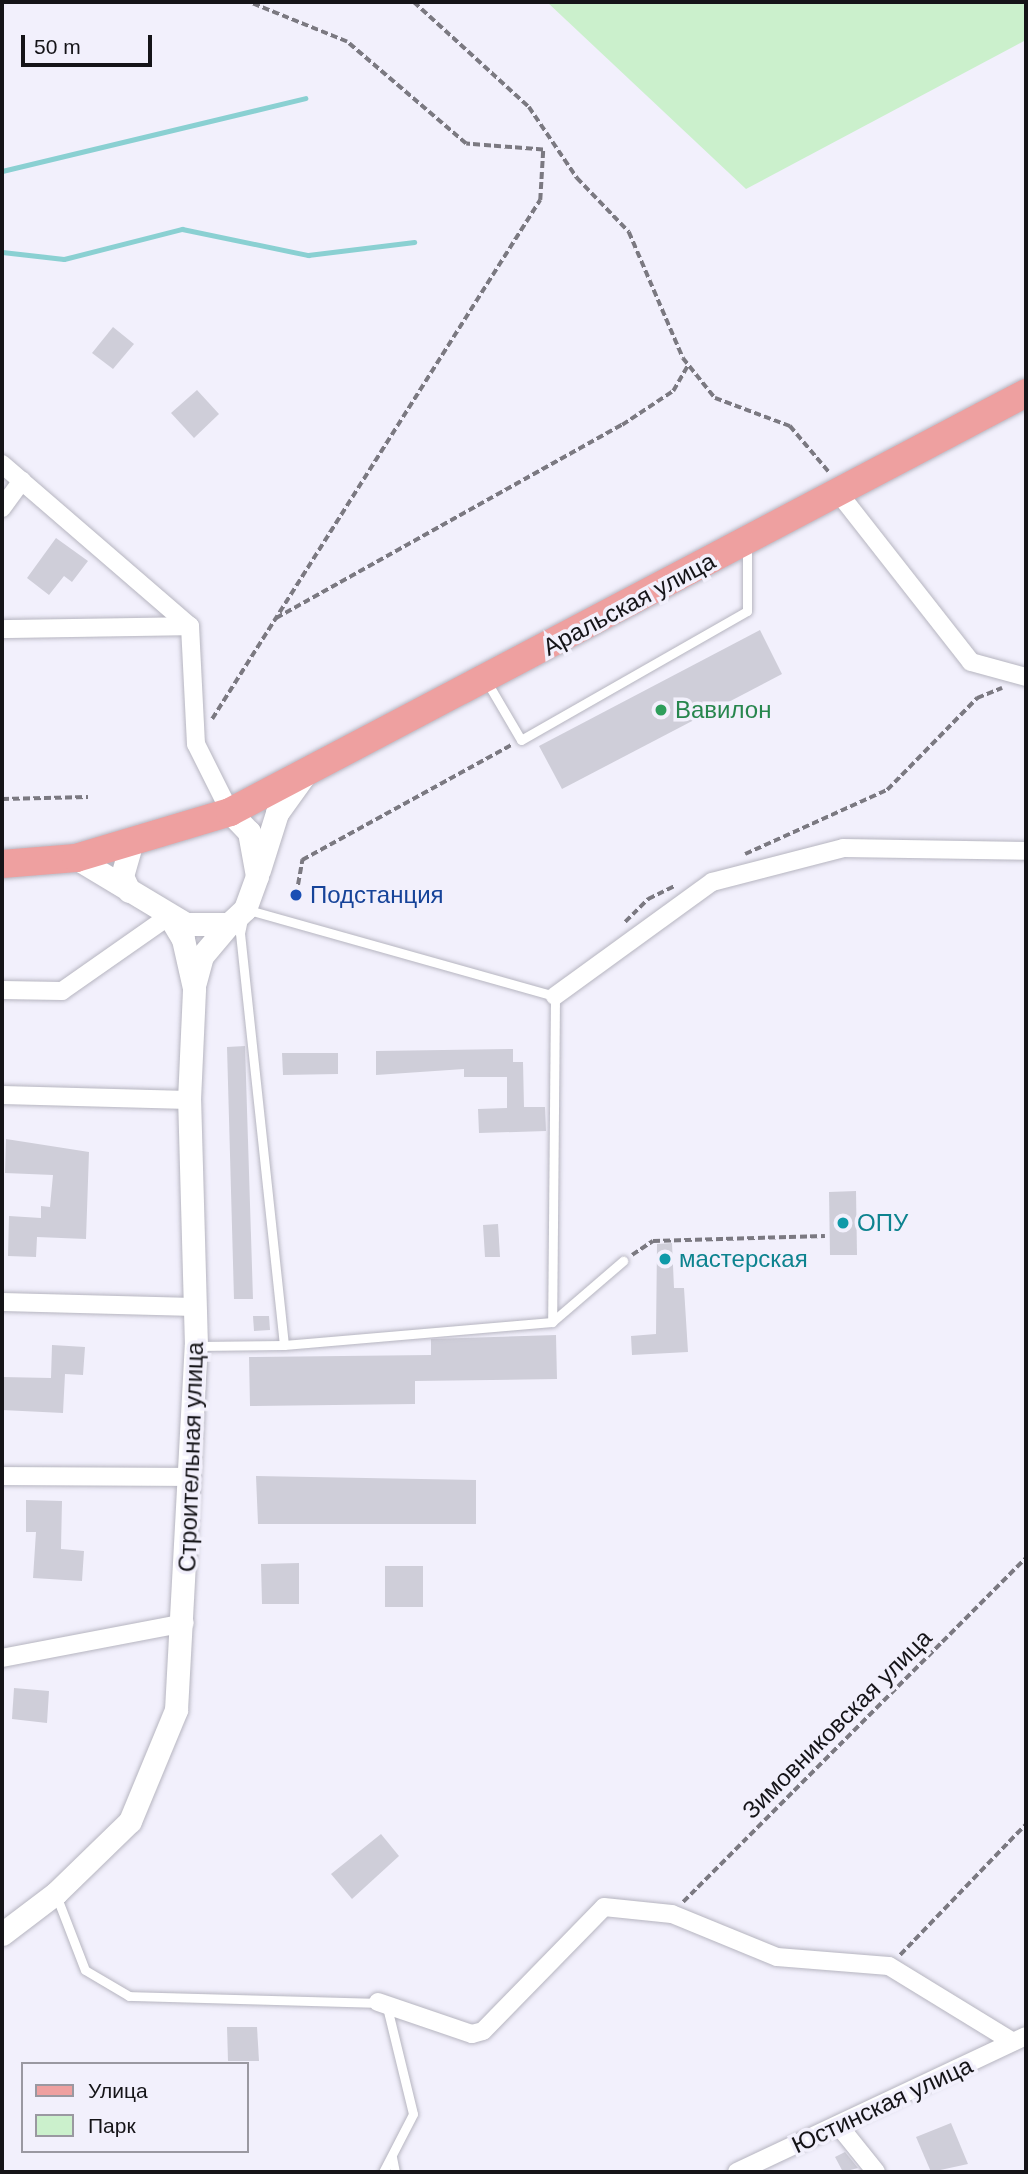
<!DOCTYPE html>
<meta charset="utf-8">
<style>
body{margin:0}
#map{position:relative;width:1028px;height:2174px;overflow:hidden;background:#f2f0fc;font-family:Arial,sans-serif}
div>[style]{position:absolute}
.green>*{inset:0;background:#cbf0cc}
.stream>*{height:5px;margin:-2.5px;padding:0 2.5px;transform-origin:2.5px;border-radius:2.5px;background:#8ad0d2}
.building>*{inset:0;background:#cfced9}
.path>*{height:3.5px;margin-top:-1.75px;transform-origin:0;background:repeating-linear-gradient(90deg,#7b7981 0 7px,transparent 0 10.5px)}
.roads{filter:drop-shadow(0 0 2px #b6b5c0) drop-shadow(0 0 2px #b6b5c0)}
.service>*{height:9px;margin:-4.5px;padding:0 4.5px;transform-origin:4.5px;border-radius:4.5px;background:#fff}
.minor>*{height:18px;margin:-9px;padding:0 9px;transform-origin:9px;border-radius:9px;background:#fff}
.tertiary>*{height:23px;margin:-11.5px;padding:0 11.5px;transform-origin:11.5px;border-radius:11.5px;background:#fff}
.primary>*{height:28px;margin:-14px;padding:0 14px;transform-origin:14px;border-radius:14px;background:#eea0a0}
.dots>*{width:19px;height:19px;translate:-50% -50%;box-sizing:border-box;border:4px solid #f2f0fc;border-radius:50%}
span{translate:-50% -50%;white-space:nowrap;text-align:center;line-height:1.15;-webkit-text-stroke:7px #f2f0fc;paint-order:stroke}
.street-label{font-size:24px;color:#151418}
.leisure-label{font-size:24px;color:#27864d}
.left{translate:0 -50%;text-align:left}
.transit-label{font-size:24px;color:#164399}
.culture-label{font-size:24px;color:#0d838f}
.frame{position:absolute;inset:0;border:4px solid #151418;pointer-events:none}
.legend{position:absolute;left:21px;top:2062px;width:228px;height:91px;box-sizing:border-box;background:#f2f0fc;border:2px solid #9a98a1;margin:0;padding:9px 12px;list-style:none;font-size:21px;color:#151418}
.legend li{display:flex;align-items:center;gap:14px;height:35px}
.legend b{width:35px;border:2px solid #9a98a1}
.scale{position:absolute;left:21px;top:35px;width:131px;height:32px;box-sizing:border-box;border:4px solid #151418;border-top:0;padding-left:9px;font-size:21px;line-height:24px;white-space:nowrap;color:#151418;-webkit-text-stroke:5px #f2f0fc;paint-order:stroke}
</style>
<div id="map">
<div class="green">
<div style="clip-path:polygon(547px 2px,1026px 2px,1026px 40px,746px 189px)"></div>
</div>
<div class="stream">
<div style="left:2px;top:171px;width:312px;rotate:-13.5deg"></div>
<div style="left:2px;top:252px;width:62px;rotate:6.4deg"></div>
<div style="left:64px;top:259px;width:122px;rotate:-14.3deg"></div>
<div style="left:182px;top:229px;width:129px;rotate:11.7deg"></div>
<div style="left:308px;top:255px;width:107px;rotate:-7deg"></div>
</div>
<div class="building">
<div style="clip-path:polygon(113px 327px,134px 344px,113px 369px,92px 353px)"></div>
<div style="clip-path:polygon(197px 390px,219px 414px,194px 438px,171px 413px)"></div>
<div style="clip-path:polygon(56px 538px,88px 561px,72px 582px,64px 576px,49px 595px,27px 578px)"></div>
<div style="clip-path:polygon(760px 630px,782px 674px,562px 789px,539px 746px)"></div>
<div style="clip-path:polygon(245px 1046px,253px 1299px,234px 1299px,227px 1047px)"></div>
<div style="clip-path:polygon(513px 1049px,513px 1062px,523px 1062px,524px 1107px,545px 1107px,546px 1131px,479px 1133px,478px 1109px,507px 1108px,507px 1077px,464px 1077px,464px 1069px,376px 1075px,376px 1051px)"></div>
<div style="clip-path:polygon(282px 1053px,338px 1053px,338px 1074px,283px 1075px)"></div>
<div style="clip-path:polygon(6px 1139px,89px 1152px,86px 1239px,37px 1237px,36px 1257px,8px 1256px,9px 1216px,41px 1218px,41px 1206px,50px 1207px,53px 1175px,5px 1173px)"></div>
<div style="clip-path:polygon(856px 1191px,857px 1255px,830px 1255px,829px 1192px)"></div>
<div style="clip-path:polygon(498px 1224px,500px 1257px,485px 1257px,483px 1225px)"></div>
<div style="clip-path:polygon(672px 1243px,674px 1288px,684px 1288px,688px 1352px,632px 1355px,631px 1336px,656px 1334px,657px 1244px)"></div>
<div style="clip-path:polygon(253px 1316px,269px 1316px,270px 1330px,254px 1331px)"></div>
<div style="clip-path:polygon(556px 1335px,557px 1379px,415px 1381px,415px 1404px,250px 1406px,249px 1357px,431px 1355px,431px 1339px)"></div>
<div style="clip-path:polygon(52px 1345px,85px 1347px,83px 1375px,65px 1374px,63px 1413px,2px 1410px,2px 1377px,51px 1378px)"></div>
<div style="clip-path:polygon(256px 1476px,476px 1480px,476px 1524px,258px 1524px)"></div>
<div style="clip-path:polygon(26px 1500px,62px 1501px,61px 1549px,84px 1551px,82px 1581px,33px 1578px,36px 1532px,26px 1532px)"></div>
<div style="clip-path:polygon(299px 1563px,299px 1604px,262px 1604px,261px 1564px)"></div>
<div style="clip-path:polygon(385px 1566px,423px 1566px,423px 1607px,385px 1607px)"></div>
<div style="clip-path:polygon(14px 1688px,49px 1691px,47px 1723px,12px 1719px)"></div>
<div style="clip-path:polygon(381px 1834px,399px 1856px,352px 1899px,331px 1874px)"></div>
<div style="clip-path:polygon(227px 2027px,257px 2027px,259px 2061px,228px 2061px)"></div>
<div style="clip-path:polygon(951px 2123px,968px 2164px,931px 2172px,916px 2137px)"></div>
<div style="clip-path:polygon(845px 2152px,858px 2168px,843px 2172px,835px 2157px)"></div>
</div>
<div class="path">
<div style="left:414px;top:2px;width:156px;rotate:42.4deg"></div>
<div style="left:529px;top:107px;width:86px;rotate:55.9deg"></div>
<div style="left:577px;top:178px;width:75px;rotate:46.1deg"></div>
<div style="left:629px;top:232px;width:137px;rotate:66.8deg"></div>
<div style="left:683px;top:358px;width:51px;rotate:51.3deg"></div>
<div style="left:715px;top:398px;width:80px;rotate:20.5deg"></div>
<div style="left:790px;top:426px;width:60px;rotate:49.7deg"></div>
<div style="left:276px;top:618px;width:396px;rotate:-29.2deg"></div>
<div style="left:622px;top:425px;width:61px;rotate:-33.7deg"></div>
<div style="left:673px;top:391px;width:30px;rotate:-60deg"></div>
<div style="left:212px;top:719px;width:614px;rotate:-57.71deg"></div>
<div style="left:540px;top:200px;width:50px;rotate:-86.6deg"></div>
<div style="left:543px;top:150px;width:77px;rotate:-175.5deg"></div>
<div style="left:466px;top:144px;width:157px;rotate:-139.4deg"></div>
<div style="left:347px;top:42px;width:107px;rotate:-158deg"></div>
<div style="left:2px;top:799px;width:86px;rotate:-1.3deg"></div>
<div style="left:745px;top:854px;width:156px;rotate:-24.3deg"></div>
<div style="left:887px;top:790px;width:129px;rotate:-45.6deg"></div>
<div style="left:977px;top:698px;width:27px;rotate:-22deg"></div>
<div style="left:296px;top:895px;width:36px;rotate:-80deg"></div>
<div style="left:302px;top:860px;width:239px;rotate:-28.8deg"></div>
<div style="left:625px;top:922px;width:33px;rotate:-45deg"></div>
<div style="left:648px;top:899px;width:30px;rotate:-26deg"></div>
<div style="left:632px;top:1255px;width:25px;rotate:-34deg"></div>
<div style="left:653px;top:1241px;width:172px;rotate:-1.7deg"></div>
<div style="left:683px;top:1902px;width:486px;rotate:-45.1deg"></div>
<div style="left:900px;top:1955px;width:182px;rotate:-46.1deg"></div>
</div>
<div class="roads">
<div class="service">
<div style="left:487px;top:682px;width:67px;rotate:59.6deg"></div>
<div style="left:521px;top:740px;width:260px;rotate:-29.7deg"></div>
<div style="left:747px;top:611px;width:65px;rotate:-90deg"></div>
<div style="left:284px;top:1345px;width:414px;rotate:-96.1deg"></div>
<div style="left:240px;top:933px;width:25px;rotate:-78deg"></div>
<div style="left:245px;top:909px;width:322px;rotate:15.7deg"></div>
<div style="left:555px;top:996px;width:326px;rotate:90.5deg"></div>
<div style="left:197px;top:1346px;width:87px;rotate:-0.7deg"></div>
<div style="left:284px;top:1345px;width:269px;rotate:-4.9deg"></div>
<div style="left:552px;top:1322px;width:94px;rotate:-40.7deg"></div>
<div style="left:56px;top:1895px;width:80px;rotate:68.9deg"></div>
<div style="left:85px;top:1970px;width:51px;rotate:30.6deg"></div>
<div style="left:129px;top:1996px;width:257px;rotate:1.6deg"></div>
<div style="left:386px;top:2003px;width:114px;rotate:76.3deg"></div>
<div style="left:413px;top:2114px;width:65px;rotate:117.3deg"></div>
<div style="left:392px;top:2157px;width:15px;rotate:79deg"></div>
</div>
<div class="minor">
<div style="left:2px;top:464px;width:248px;rotate:40.8deg"></div>
<div style="left:190px;top:626px;width:118px;rotate:87.1deg"></div>
<div style="left:196px;top:744px;width:76px;rotate:63.4deg"></div>
<div style="left:837px;top:491px;width:217px;rotate:51.9deg"></div>
<div style="left:971px;top:662px;width:57px;rotate:15.3deg"></div>
<div style="left:2px;top:508px;width:34px;rotate:-54deg"></div>
<div style="left:2px;top:629px;width:188px;rotate:-0.9deg"></div>
<div style="left:2px;top:990px;width:60px;rotate:1deg"></div>
<div style="left:62px;top:991px;width:131px;rotate:-35deg"></div>
<div style="left:555px;top:996px;width:194px;rotate:-36deg"></div>
<div style="left:712px;top:882px;width:135px;rotate:-14.5deg"></div>
<div style="left:843px;top:848px;width:183px;rotate:0.9deg"></div>
<div style="left:2px;top:1095px;width:187px;rotate:1.5deg"></div>
<div style="left:2px;top:1302px;width:193px;rotate:1.5deg"></div>
<div style="left:2px;top:1476px;width:189px;rotate:0.3deg"></div>
<div style="left:2px;top:1658px;width:186px;rotate:-10.8deg"></div>
<div style="left:378px;top:2002px;width:99px;rotate:18.8deg"></div>
<div style="left:472px;top:2034px;width:11px;rotate:-15deg"></div>
<div style="left:483px;top:2031px;width:173px;rotate:-45.7deg"></div>
<div style="left:604px;top:1907px;width:68px;rotate:5.9deg"></div>
<div style="left:672px;top:1914px;width:113px;rotate:22.3deg"></div>
<div style="left:777px;top:1957px;width:112px;rotate:4.6deg"></div>
<div style="left:889px;top:1966px;width:145px;rotate:31.5deg"></div>
<div style="left:839px;top:2126px;width:59px;rotate:51.2deg"></div>
<div style="left:737px;top:2172px;width:319px;rotate:-25.2deg"></div>
</div>
<div class="tertiary">
<div style="left:76px;top:858px;width:128px;rotate:31deg"></div>
<div style="left:186px;top:924px;width:43px"></div>
<div style="left:229px;top:924px;width:22px;rotate:-43deg"></div>
<div style="left:245px;top:909px;width:35px;rotate:-70deg"></div>
<div style="left:257px;top:876px;width:45px;rotate:-100.3deg"></div>
<div style="left:249px;top:832px;width:28px;rotate:-134deg"></div>
<div style="left:259px;top:870px;width:60px;rotate:-72.5deg"></div>
<div style="left:277px;top:813px;width:48px;rotate:-54.3deg"></div>
<div style="left:129px;top:891px;width:17px;rotate:-115deg"></div>
<div style="left:122px;top:876px;width:33px;rotate:-74deg"></div>
<div style="left:195px;top:982px;width:27px;rotate:-75deg"></div>
<div style="left:202px;top:956px;width:42px;rotate:-49.8deg"></div>
<div style="left:2px;top:1934px;width:68px;rotate:-37.2deg"></div>
<div style="left:56px;top:1893px;width:103px;rotate:-44.2deg"></div>
<div style="left:130px;top:1821px;width:120px;rotate:-67.5deg"></div>
<div style="left:176px;top:1710px;width:365px;rotate:-86.9deg"></div>
<div style="left:196px;top:1346px;width:246px;rotate:-91.6deg"></div>
<div style="left:189px;top:1100px;width:112px;rotate:-87.4deg"></div>
<div style="left:194px;top:988px;width:50px;rotate:-102.7deg"></div>
<div style="left:183px;top:939px;width:27px;rotate:-121deg"></div>
</div>
<div class="primary">
<div style="left:2px;top:864px;width:74px;rotate:-4.6deg"></div>
<div style="left:76px;top:858px;width:161px;rotate:-16.6deg"></div>
<div style="left:230px;top:812px;width:900px;rotate:-27.76deg"></div>
</div>
</div>
<div class="dots">
<div style="left:661px;top:710px;background:#2e9e5b"></div>
<div style="left:296px;top:895px;background:#1a4fb4"></div>
<div style="left:843px;top:1223px;background:#0f9aa8"></div>
<div style="left:665px;top:1259px;background:#0f9aa8"></div>
</div>
<div class="street-label">
<span style="left:629px;top:604px;rotate:-28deg">Аральская улица</span>
<span style="left:191px;top:1457px;rotate:-88deg">Строительная улица</span>
<span style="left:837px;top:1724px;rotate:-45deg">Зимовниковская улица</span>
<span style="left:882px;top:2105px;rotate:-25deg">Юстинская улица</span>
</div>
<div class="leisure-label">
<span class="left" style="left:675px;top:710px">Вавилон</span>
</div>
<div class="transit-label">
<span class="left" style="left:310px;top:895px">Подстанция</span>
</div>
<div class="culture-label">
<span class="left" style="left:857px;top:1223px">ОПУ</span>
<span class="left" style="left:679px;top:1259px">мастерская</span>
</div>
<div class="frame"></div>
<ul class="legend">
<li><b style="height:9px;background:#eea0a0"></b>Улица</li>
<li><b style="height:19px;background:#cbf0cc"></b>Парк</li>
</ul>
<div class="scale">50 m</div>
</div>
